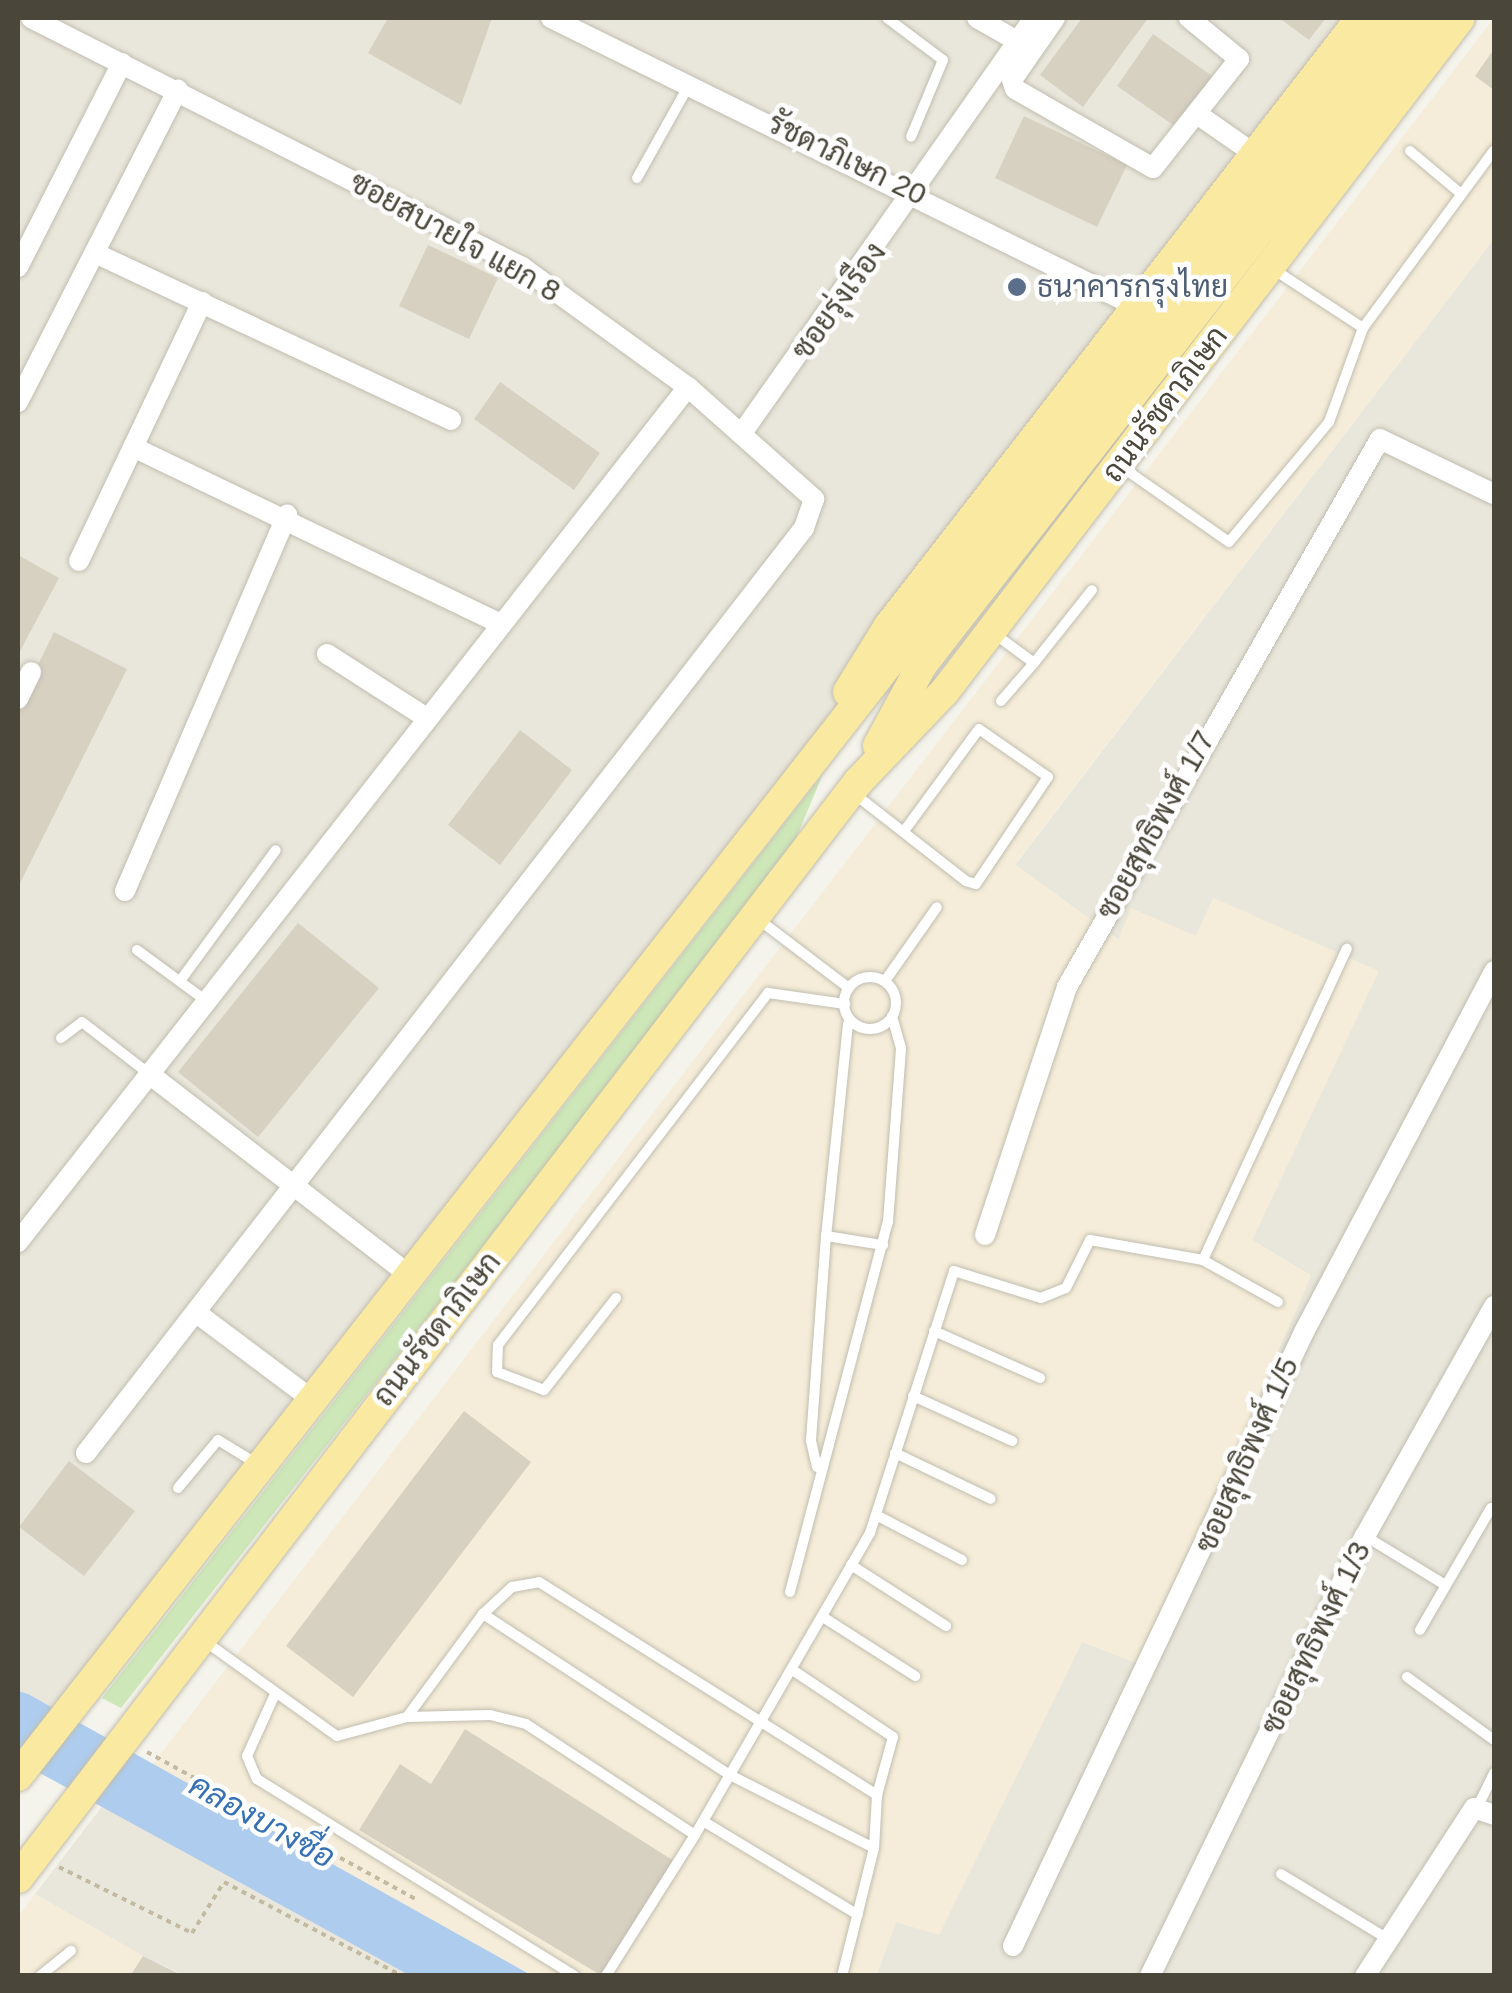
<!DOCTYPE html>
<meta charset="utf-8">
<style>
body{margin:0}
#map{position:relative;width:1512px;height:1993px;overflow:hidden;background:#f5f4ec;font-family:Arial,Sarabun,sans-serif}
div>[style]{position:absolute}
.residential>*{inset:0;background:#e9e6db}
.commercial>*{inset:0;background:#f5edd9}
.green>*{inset:0;background:#cde7b8}
.water>*{inset:0;background:#adccee}
.building>*{inset:0;background:#d7d1c2}
.path>*{height:4px;margin-top:-2px;transform-origin:0;background:repeating-linear-gradient(90deg,#c2baa1 0 5px,transparent 0 10px)}
.roads{filter:drop-shadow(0 0 2px #c1bdaf) drop-shadow(0 0 2px #c1bdaf)}
.lane>*{height:10px;margin:-5px;padding:0 5px;transform-origin:5px;border-radius:5px;background:#fff}
.lane>.ring{margin:-5px;padding:0;box-sizing:content-box;background:none;border:10px solid #fff;border-radius:50%}
.street>*{height:20px;margin:-10px;padding:0 10px;transform-origin:10px;border-radius:10px;background:#fff}
.primary>*{height:30px;margin:-15px;padding:0 15px;transform-origin:15px;border-radius:15px;background:#faeaa1}
.dots>*{width:28px;height:28px;translate:-50% -50%;box-sizing:border-box;border:5px solid #fff;border-radius:50%}
span{translate:-50% -50%;white-space:nowrap;text-align:center;line-height:1.15;-webkit-text-stroke:9px #fff;paint-order:stroke}
.street-label{font-size:30px;color:#4a463a}
.service-label{font-size:30px;color:#4e5e75}
.left{translate:0 -50%;text-align:left}
.water-label{font-size:32px;color:#3671b3;font-style:italic}
.frame{position:absolute;inset:0;border:20px solid #4a463a;pointer-events:none}
</style>
<div id="map">
<div class="residential">
<div style="clip-path:polygon(18px 18px,1361px 18px,812px 750px,18px 1776px)"></div>
<div style="clip-path:polygon(1494px 239px,1494px 1975px,876px 1976px,896px 1922px,939px 1934px,1082px 1642px,1140px 1664px,1310px 1275px,1252px 1240px,1378px 972px,1213px 899px,1196px 936px,1119px 940px,1015px 865px)"></div>
<div style="clip-path:polygon(103px 1805px,189px 1848px,409px 1975px,183px 1975px,143px 1956px,35px 1894px)"></div>
</div>
<div class="commercial">
<div style="clip-path:polygon(1494px 18px,1494px 239px,1015px 864px,1118px 940px,1131px 908px,1196px 936px,1214px 898px,1379px 971px,1252px 1240px,1311px 1276px,1141px 1665px,1082px 1642px,939px 1935px,896px 1922px,876px 1975px,531px 1975px,152px 1765px)"></div>
<div style="clip-path:polygon(35px 1894px,143px 1956px,130px 1975px,18px 1975px,18px 1917px)"></div>
</div>
<div class="green">
<div style="clip-path:polygon(823px 774px,788px 857px,121px 1708px,102px 1698px)"></div>
</div>
<div class="water">
<div style="clip-path:polygon(18px 1691px,28px 1694px,531px 1975px,409px 1975px,18px 1761px)"></div>
</div>
<div class="building">
<div style="clip-path:polygon(388px 18px,492px 18px,461px 105px,368px 53px)"></div>
<div style="clip-path:polygon(1082px 18px,1148px 18px,1083px 107px,1040px 75px)"></div>
<div style="clip-path:polygon(1279px 18px,1326px 18px,1309px 40px)"></div>
<div style="clip-path:polygon(1153px 34px,1212px 76px,1176px 127px,1117px 86px)"></div>
<div style="clip-path:polygon(1494px 49px,1494px 90px,1475px 76px)"></div>
<div style="clip-path:polygon(1024px 116px,1127px 165px,1097px 227px,995px 178px)"></div>
<div style="clip-path:polygon(428px 245px,498px 278px,469px 339px,399px 306px)"></div>
<div style="clip-path:polygon(500px 382px,600px 453px,574px 490px,474px 419px)"></div>
<div style="clip-path:polygon(18px 555px,59px 578px,18px 655px)"></div>
<div style="clip-path:polygon(54px 632px,127px 669px,18px 887px,18px 706px)"></div>
<div style="clip-path:polygon(520px 730px,572px 770px,500px 865px,448px 825px)"></div>
<div style="clip-path:polygon(298px 923px,379px 988px,258px 1137px,178px 1072px)"></div>
<div style="clip-path:polygon(464px 1411px,531px 1462px,353px 1697px,286px 1646px)"></div>
<div style="clip-path:polygon(69px 1461px,135px 1511px,84px 1576px,19px 1527px)"></div>
<div style="clip-path:polygon(465px 1729px,674px 1861px,602px 1976px,359px 1830px,400px 1764px,431px 1784px)"></div>
<div style="clip-path:polygon(143px 1956px,183px 1976px,130px 1976px)"></div>
</div>
<div class="path">
<div style="left:147px;top:1752px;width:306px;rotate:28.7deg"></div>
<div style="left:59px;top:1867px;width:148px;rotate:26.4deg"></div>
<div style="left:192px;top:1933px;width:60px;rotate:-57.9deg"></div>
<div style="left:224px;top:1882px;width:201px;rotate:27.8deg"></div>
</div>
<div class="roads">
<div class="lane">
<div style="left:887px;top:18px;width:70px;rotate:36.9deg"></div>
<div style="left:943px;top:60px;width:83px;rotate:112.6deg"></div>
<div style="left:1410px;top:151px;width:65px;rotate:40deg"></div>
<div style="left:637px;top:178px;width:107px;rotate:-60.8deg"></div>
<div style="left:1273px;top:269px;width:108px;rotate:33.2deg"></div>
<div style="left:1363px;top:328px;width:221px;rotate:-53.6deg"></div>
<div style="left:1119px;top:465px;width:134px;rotate:35deg"></div>
<div style="left:1229px;top:542px;width:156px;rotate:-50.2deg"></div>
<div style="left:1329px;top:422px;width:100px;rotate:-70.1deg"></div>
<div style="left:992px;top:632px;width:52px;rotate:36.4deg"></div>
<div style="left:1034px;top:663px;width:93px;rotate:-51.5deg"></div>
<div style="left:1001px;top:701px;width:50px;rotate:-49deg"></div>
<div style="left:852px;top:792px;width:145px;rotate:38deg"></div>
<div style="left:966px;top:881px;width:10px;rotate:17deg"></div>
<div style="left:976px;top:884px;width:129px;rotate:-56.1deg"></div>
<div style="left:1048px;top:777px;width:84px;rotate:-145.2deg"></div>
<div style="left:979px;top:729px;width:127px;rotate:126.3deg"></div>
<div style="left:758px;top:919px;width:114px;rotate:37.2deg"></div>
<div style="left:137px;top:950px;width:84px;rotate:36.3deg"></div>
<div class="ring" style="left:844px;top:977px;width:42px;height:42px"></div>
<div style="left:180px;top:981px;width:162px;rotate:-53.8deg"></div>
<div style="left:885px;top:981px;width:90px;rotate:-54.9deg"></div>
<div style="left:848px;top:1024px;width:213px;rotate:95.9deg"></div>
<div style="left:826px;top:1236px;width:58px;rotate:9deg"></div>
<div style="left:61px;top:1038px;width:26px;rotate:-37deg"></div>
<div style="left:82px;top:1022px;width:83px;rotate:37.7deg"></div>
<div style="left:616px;top:1298px;width:117px;rotate:128deg"></div>
<div style="left:544px;top:1390px;width:50px;rotate:-159deg"></div>
<div style="left:497px;top:1372px;width:27px;rotate:-88deg"></div>
<div style="left:498px;top:1345px;width:444px;rotate:-52.5deg"></div>
<div style="left:768px;top:993px;width:78px;rotate:8.1deg"></div>
<div style="left:1278px;top:1302px;width:86px;rotate:-150.8deg"></div>
<div style="left:1203px;top:1260px;width:343px;rotate:-65.2deg"></div>
<div style="left:934px;top:1331px;width:116px;rotate:23.9deg"></div>
<div style="left:913px;top:1396px;width:109px;rotate:24.4deg"></div>
<div style="left:895px;top:1453px;width:106px;rotate:25.6deg"></div>
<div style="left:817px;top:1467px;width:28px;rotate:-103deg"></div>
<div style="left:811px;top:1440px;width:205px;rotate:-85.8deg"></div>
<div style="left:178px;top:1488px;width:62px;rotate:-50.2deg"></div>
<div style="left:218px;top:1440px;width:46px;rotate:31.6deg"></div>
<div style="left:876px;top:1515px;width:97px;rotate:27.6deg"></div>
<div style="left:1365px;top:1536px;width:90px;rotate:31.4deg"></div>
<div style="left:851px;top:1565px;width:113px;rotate:32.7deg"></div>
<div style="left:790px;top:1592px;width:383px;rotate:-75.2deg"></div>
<div style="left:888px;top:1222px;width:174px;rotate:-85.7deg"></div>
<div style="left:901px;top:1048px;width:33px;rotate:-106deg"></div>
<div style="left:483px;top:1614px;width:295px;rotate:33.1deg"></div>
<div style="left:730px;top:1775px;width:161px;rotate:26.9deg"></div>
<div style="left:874px;top:1848px;width:132px;rotate:104deg"></div>
<div style="left:826px;top:1619px;width:106px;rotate:32.6deg"></div>
<div style="left:1420px;top:1630px;width:141px;rotate:-59.8deg"></div>
<div style="left:206px;top:1642px;width:161px;rotate:35.7deg"></div>
<div style="left:337px;top:1736px;width:73px;rotate:-15.2deg"></div>
<div style="left:407px;top:1717px;width:83px;rotate:-1.4deg"></div>
<div style="left:490px;top:1715px;width:37px;rotate:14deg"></div>
<div style="left:526px;top:1724px;width:202px;rotate:33.3deg"></div>
<div style="left:695px;top:1835px;width:167px;rotate:122.3deg"></div>
<div style="left:794px;top:1671px;width:119px;rotate:33.7deg"></div>
<div style="left:893px;top:1737px;width:60px;rotate:105.4deg"></div>
<div style="left:1407px;top:1677px;width:107px;rotate:35.9deg"></div>
<div style="left:275px;top:1694px;width:68px;rotate:114.3deg"></div>
<div style="left:247px;top:1756px;width:25px;rotate:67deg"></div>
<div style="left:257px;top:1779px;width:374px;rotate:31.8deg"></div>
<div style="left:407px;top:1717px;width:128px;rotate:-53.6deg"></div>
<div style="left:483px;top:1614px;width:40px;rotate:-43deg"></div>
<div style="left:512px;top:1587px;width:27px;rotate:-10deg"></div>
<div style="left:539px;top:1582px;width:400px;rotate:32.2deg"></div>
<div style="left:877px;top:1795px;width:53px;rotate:93.2deg"></div>
<div style="left:1478px;top:1806px;width:37px;rotate:-64deg"></div>
<div style="left:703px;top:1821px;width:181px;rotate:31.2deg"></div>
<div style="left:695px;top:1835px;width:349px;rotate:-59.9deg"></div>
<div style="left:870px;top:1533px;width:275px;rotate:-72.2deg"></div>
<div style="left:954px;top:1271px;width:91px;rotate:17.2deg"></div>
<div style="left:1041px;top:1298px;width:27px;rotate:-22deg"></div>
<div style="left:1066px;top:1288px;width:54px;rotate:-63.4deg"></div>
<div style="left:1090px;top:1240px;width:115px;rotate:10deg"></div>
<div style="left:1281px;top:1874px;width:125px;rotate:31.3deg"></div>
<div style="left:40px;top:1976px;width:40px;rotate:-39deg"></div>
</div>
<div class="street">
<div style="left:31px;top:18px;width:551px;rotate:26.89deg"></div>
<div style="left:522px;top:267px;width:205px;rotate:35.9deg"></div>
<div style="left:688px;top:387px;width:169px;rotate:41.6deg"></div>
<div style="left:814px;top:499px;width:31px;rotate:109deg"></div>
<div style="left:804px;top:528px;width:1171px;rotate:127.82deg"></div>
<div style="left:551px;top:18px;width:656px;rotate:26.25deg"></div>
<div style="left:977px;top:18px;width:46px;rotate:29.9deg"></div>
<div style="left:1055px;top:18px;width:75px;rotate:124.7deg"></div>
<div style="left:1012px;top:80px;width:9px;rotate:72deg"></div>
<div style="left:1015px;top:89px;width:159px;rotate:29.8deg"></div>
<div style="left:1153px;top:168px;width:139px;rotate:-51.7deg"></div>
<div style="left:1239px;top:59px;width:65px;rotate:-140.6deg"></div>
<div style="left:1200px;top:116px;width:68px;rotate:34.9deg"></div>
<div style="left:97px;top:254px;width:391px;rotate:25.1deg"></div>
<div style="left:18px;top:267px;width:229px;rotate:-63deg"></div>
<div style="left:18px;top:402px;width:351px;rotate:-62.9deg"></div>
<div style="left:742px;top:433px;width:507px;rotate:-54.87deg"></div>
<div style="left:133px;top:447px;width:406px;rotate:25.7deg"></div>
<div style="left:79px;top:561px;width:287px;rotate:-64.6deg"></div>
<div style="left:327px;top:654px;width:117px;rotate:32.7deg"></div>
<div style="left:18px;top:699px;width:30px;rotate:-64deg"></div>
<div style="left:125px;top:891px;width:410px;rotate:-66.7deg"></div>
<div style="left:148px;top:1073px;width:327px;rotate:37.7deg"></div>
<div style="left:985px;top:1235px;width:261px;rotate:-71.7deg"></div>
<div style="left:1067px;top:987px;width:631px;rotate:-60.27deg"></div>
<div style="left:1380px;top:439px;width:127px;rotate:25.8deg"></div>
<div style="left:18px;top:1242px;width:1086px;rotate:-51.92deg"></div>
<div style="left:198px;top:1314px;width:140px;rotate:36.9deg"></div>
<div style="left:1013px;top:1946px;width:679px;rotate:-64.64deg"></div>
<div style="left:1304px;top:1332px;width:408px;rotate:-62.2deg"></div>
<div style="left:1150px;top:1976px;width:490px;rotate:-64deg"></div>
<div style="left:1365px;top:1536px;width:264px;rotate:-60.7deg"></div>
<div style="left:1365px;top:1976px;width:200px;rotate:-57deg"></div>
<div style="left:1474px;top:1808px;width:21px;rotate:19deg"></div>
</div>
<div class="primary">
<div style="left:848px;top:692px;width:78px;rotate:-58.2deg"></div>
<div style="left:889px;top:626px;width:770px;rotate:-52.18deg"></div>
<div style="left:878px;top:746px;width:92px;rotate:-61.5deg"></div>
<div style="left:922px;top:665px;width:820px;rotate:-52.14deg"></div>
<div style="left:18px;top:1776px;width:2232px;rotate:-51.95deg"></div>
<div style="left:18px;top:1878px;width:1381px;rotate:-52.53deg"></div>
<div style="left:858px;top:782px;width:126px;rotate:-46.3deg"></div>
<div style="left:945px;top:691px;width:847px;rotate:-52.58deg"></div>
</div>
</div>
<div class="dots">
<div style="left:1017px;top:287px;background:#5c6f8a"></div>
</div>
<div class="street-label">
<span style="left:847px;top:159px;rotate:26deg">รัชดาภิเษก 20</span>
<span style="left:455px;top:237px;rotate:29deg">ซอยสบายใจ แยก 8</span>
<span style="left:839px;top:301px;rotate:-54deg">ซอยรุ่งเรือง</span>
<span style="left:1165px;top:404px;rotate:-53deg">ถนนรัชดาภิเษก</span>
<span style="left:1156px;top:825px;rotate:-61deg">ซอยสุทธิพงศ์ 1/7</span>
<span style="left:437px;top:1329px;rotate:-52deg">ถนนรัชดาภิเษก</span>
<span style="left:1247px;top:1455px;rotate:-66deg">ซอยสุทธิพงศ์ 1/5</span>
<span style="left:1316px;top:1638px;rotate:-64deg">ซอยสุทธิพงศ์ 1/3</span>
</div>
<div class="service-label">
<span class="left" style="left:1037px;top:287px">ธนาคารกรุงไทย</span>
</div>
<div class="water-label">
<span style="left:262px;top:1821px;rotate:29deg">คลองบางซื่อ</span>
</div>
<div class="frame"></div>
</div>
